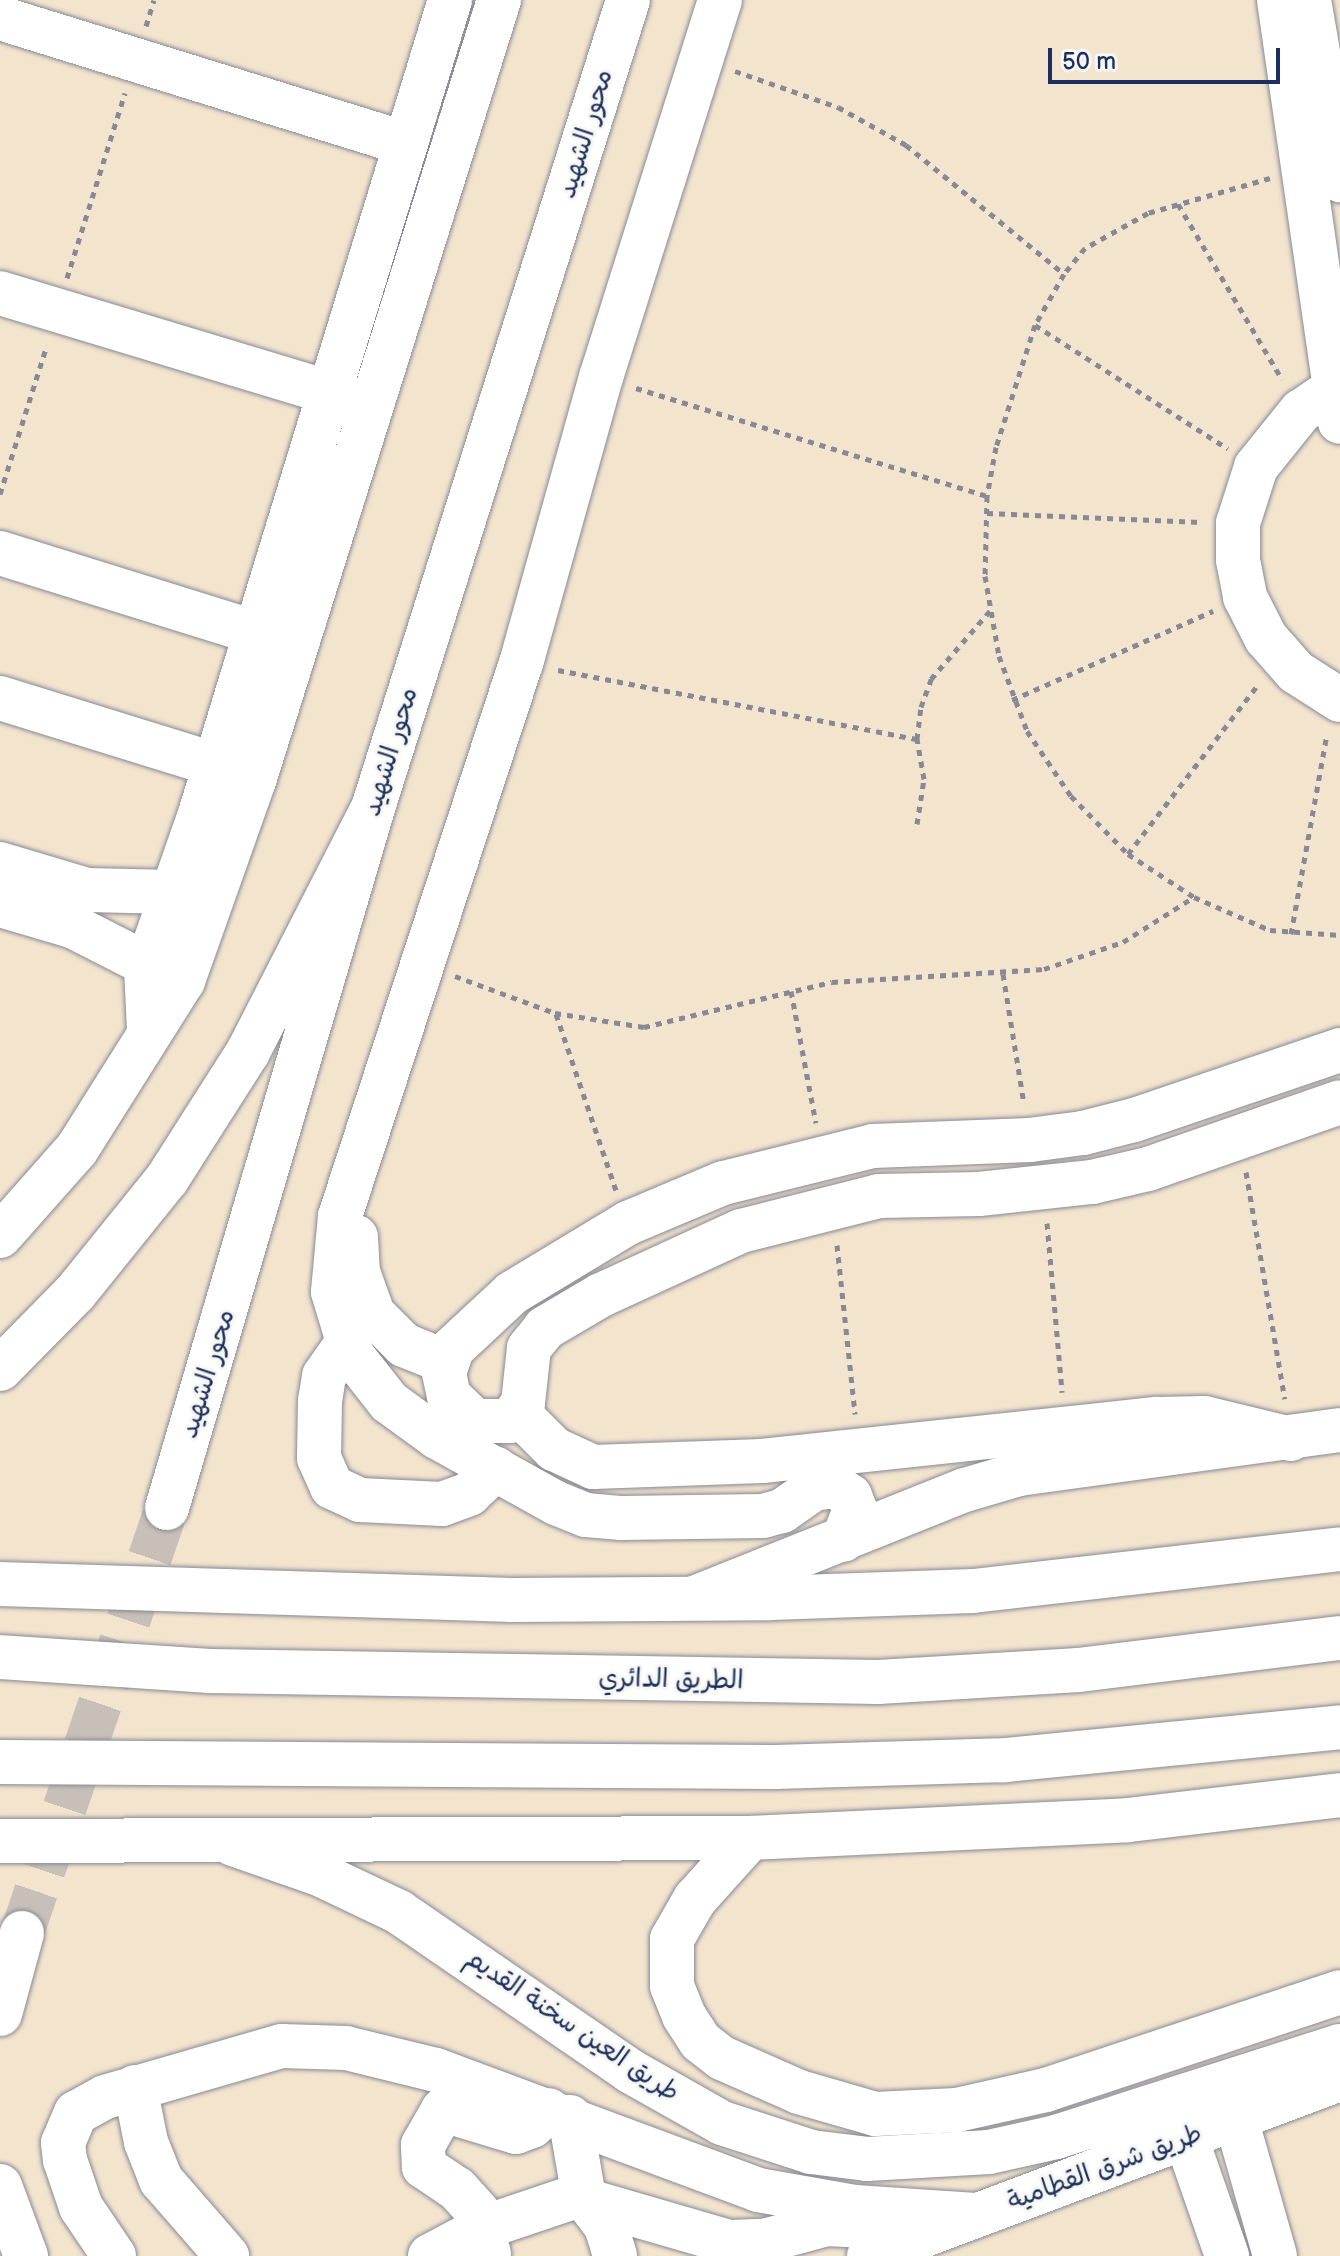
<!DOCTYPE html>
<meta charset="utf-8">
<style>
body{margin:0}
#map{position:relative;width:1340px;height:2256px;overflow:hidden;background:#f3e4ce;font-family:"Balsamiq Sans","Playpen Sans Arabic",sans-serif}
div>[style]{position:absolute}
.minor-tunnel>*{height:44px;margin-top:-22px;transform-origin:0;background:repeating-linear-gradient(90deg,#c8c0b8 0 44px,transparent 0 66px)}
.path>*{height:5px;margin-top:-2.5px;transform-origin:0;background:repeating-linear-gradient(90deg,#878a96 0 6px,transparent 0 12px)}
.roads{filter:drop-shadow(0 0 2px #878a96) drop-shadow(0 0 2px #878a96)}
.minor>*{height:44px;margin:-22px;padding:0 22px;transform-origin:22px;border-radius:22px;background:#fff}
.major>*{height:44px;margin:-22px;padding:0 22px;transform-origin:22px;border-radius:22px;background:#fff}
.highway>*{height:44px;margin:-22px;padding:0 22px;transform-origin:22px;border-radius:22px;background:#fff}
span{translate:-50% -50%;white-space:nowrap;text-align:center;line-height:1.15;-webkit-text-stroke:6px #f6f6f2;paint-order:stroke}
.street-label{font-size:26px;color:#1b2f5e}
.scale{position:absolute;left:1048px;top:48px;width:232px;height:36px;box-sizing:border-box;border:4px solid #1b2f5e;border-top:0;padding-left:10px;font-size:24px;line-height:28px;white-space:nowrap;color:#1b2f5e;-webkit-text-stroke:6px #f6f6f2;paint-order:stroke}
</style>
<div id="map">
<div class="minor-tunnel">
<div style="left:22px;top:1933px;width:449px;rotate:-71.2deg"></div>
</div>
<div class="path">
<div style="left:146px;top:26px;width:27px;rotate:-73deg"></div>
<div style="left:735px;top:71px;width:109px;rotate:19.3deg"></div>
<div style="left:838px;top:107px;width:78px;rotate:29.2deg"></div>
<div style="left:906px;top:145px;width:204px;rotate:39.2deg"></div>
<div style="left:1270px;top:178px;width:127px;rotate:164deg"></div>
<div style="left:1148px;top:213px;width:72px;rotate:150.9deg"></div>
<div style="left:1085px;top:248px;width:33px;rotate:129deg"></div>
<div style="left:1064px;top:274px;width:59px;rotate:119.6deg"></div>
<div style="left:1035px;top:325px;width:128px;rotate:107.7deg"></div>
<div style="left:996px;top:447px;width:50px;rotate:100.4deg"></div>
<div style="left:987px;top:496px;width:80px;rotate:91.4deg"></div>
<div style="left:985px;top:576px;width:81px;rotate:80.1deg"></div>
<div style="left:999px;top:656px;width:80px;rotate:69.5deg"></div>
<div style="left:1027px;top:731px;width:78px;rotate:55.9deg"></div>
<div style="left:1071px;top:796px;width:81px;rotate:45.5deg"></div>
<div style="left:1128px;top:854px;width:79px;rotate:33.1deg"></div>
<div style="left:1194px;top:897px;width:83px;rotate:23.5deg"></div>
<div style="left:1270px;top:930px;width:70px;rotate:4.1deg"></div>
<div style="left:1178px;top:204px;width:204px;rotate:59.3deg"></div>
<div style="left:67px;top:278px;width:194px;rotate:-72.6deg"></div>
<div style="left:1035px;top:325px;width:229px;rotate:32.7deg"></div>
<div style="left:636px;top:388px;width:367px;rotate:17.1deg"></div>
<div style="left:0;top:494px;width:156px;rotate:-72.5deg"></div>
<div style="left:987px;top:513px;width:214px;rotate:2.4deg"></div>
<div style="left:558px;top:670px;width:366px;rotate:10.9deg"></div>
<div style="left:1012px;top:700px;width:220px;rotate:-23.9deg"></div>
<div style="left:917px;top:824px;width:46px;rotate:-81.2deg"></div>
<div style="left:924px;top:779px;width:41px;rotate:-99.9deg"></div>
<div style="left:917px;top:739px;width:32px;rotate:-83deg"></div>
<div style="left:921px;top:707px;width:30px;rotate:-70deg"></div>
<div style="left:931px;top:679px;width:90px;rotate:-49.1deg"></div>
<div style="left:1128px;top:854px;width:215px;rotate:-52.5deg"></div>
<div style="left:1291px;top:934px;width:203px;rotate:-79.8deg"></div>
<div style="left:1003px;top:974px;width:131px;rotate:80.8deg"></div>
<div style="left:455px;top:976px;width:107px;rotate:20.3deg"></div>
<div style="left:555px;top:1013px;width:90px;rotate:8.9deg"></div>
<div style="left:644px;top:1027px;width:193px;rotate:-13.5deg"></div>
<div style="left:832px;top:982px;width:212px;rotate:-3.5deg"></div>
<div style="left:1044px;top:969px;width:83px;rotate:-18.9deg"></div>
<div style="left:1123px;top:942px;width:84px;rotate:-32.4deg"></div>
<div style="left:791px;top:991px;width:134px;rotate:79.3deg"></div>
<div style="left:556px;top:1014px;width:186px;rotate:71.2deg"></div>
<div style="left:1246px;top:1172px;width:230px;rotate:80.3deg"></div>
<div style="left:1047px;top:1223px;width:170px;rotate:84.9deg"></div>
<div style="left:837px;top:1245px;width:170px;rotate:83.9deg"></div>
</div>
<div class="roads">
<div class="minor">
<div style="left:720px;top:0;width:395px;rotate:107.5deg"></div>
<div style="left:601px;top:377px;width:297px;rotate:105.6deg"></div>
<div style="left:521px;top:663px;width:582px;rotate:108.12deg"></div>
<div style="left:340px;top:1216px;width:76px;rotate:95.3deg"></div>
<div style="left:333px;top:1292px;width:66px;rotate:73.2deg"></div>
<div style="left:352px;top:1355px;width:60px;rotate:51.8deg"></div>
<div style="left:389px;top:1402px;width:59px;rotate:36.1deg"></div>
<div style="left:437px;top:1437px;width:136px;rotate:29deg"></div>
<div style="left:556px;top:1503px;width:32px;rotate:22deg"></div>
<div style="left:586px;top:1515px;width:36px;rotate:5deg"></div>
<div style="left:622px;top:1518px;width:141px;rotate:-0.8deg"></div>
<div style="left:763px;top:1516px;width:20px;rotate:-15deg"></div>
<div style="left:782px;top:1511px;width:38px;rotate:-35deg"></div>
<div style="left:813px;top:1489px;width:22px;rotate:-8deg"></div>
<div style="left:835px;top:1486px;width:18px;rotate:34deg"></div>
<div style="left:850px;top:1496px;width:14px;rotate:69deg"></div>
<div style="left:855px;top:1509px;width:33px;rotate:111deg"></div>
<div style="left:1279px;top:0;width:426px;rotate:81.8deg"></div>
<div style="left:1309px;top:0;width:183px;rotate:80.2deg"></div>
<div style="left:0;top:18px;width:425px;rotate:17.2deg"></div>
<div style="left:0;top:293px;width:374px;rotate:16.8deg"></div>
<div style="left:1334px;top:389px;width:40px;rotate:146deg"></div>
<div style="left:1301px;top:411px;width:72px;rotate:128.8deg"></div>
<div style="left:1256px;top:467px;width:59px;rotate:107.8deg"></div>
<div style="left:1238px;top:523px;width:37px;rotate:90deg"></div>
<div style="left:1238px;top:560px;width:38px;rotate:79deg"></div>
<div style="left:1245px;top:597px;width:46px;rotate:62.9deg"></div>
<div style="left:1266px;top:638px;width:45px;rotate:48.6deg"></div>
<div style="left:1296px;top:672px;width:52px;rotate:32.5deg"></div>
<div style="left:0;top:553px;width:266px;rotate:17.3deg"></div>
<div style="left:0;top:698px;width:223px;rotate:17.2deg"></div>
<div style="left:0;top:864px;width:91px;rotate:16.6deg"></div>
<div style="left:87px;top:890px;width:86px;rotate:1.3deg"></div>
<div style="left:173px;top:892px;width:27px;rotate:20deg"></div>
<div style="left:0;top:905px;width:75px;rotate:16.3deg"></div>
<div style="left:72px;top:926px;width:114px;rotate:27deg"></div>
<div style="left:149px;top:1031px;width:63px;rotate:-92.7deg"></div>
<div style="left:146px;top:968px;width:163px;rotate:-70.7deg"></div>
<div style="left:200px;top:814px;width:852px;rotate:-72.93deg"></div>
<div style="left:1340px;top:1050px;width:218px;rotate:161.2deg"></div>
<div style="left:1134px;top:1120px;width:53px;rotate:165.7deg"></div>
<div style="left:1083px;top:1133px;width:53px;rotate:172.5deg"></div>
<div style="left:1030px;top:1140px;width:157px;rotate:177.8deg"></div>
<div style="left:873px;top:1146px;width:154px;rotate:166.1deg"></div>
<div style="left:723px;top:1183px;width:103px;rotate:157.2deg"></div>
<div style="left:628px;top:1223px;width:135px;rotate:148.9deg"></div>
<div style="left:512px;top:1293px;width:82px;rotate:137deg"></div>
<div style="left:452px;top:1349px;width:25px;rotate:108deg"></div>
<div style="left:444px;top:1373px;width:24px;rotate:78deg"></div>
<div style="left:449px;top:1396px;width:36px;rotate:44deg"></div>
<div style="left:475px;top:1421px;width:35px"></div>
<div style="left:510px;top:1421px;width:22px;rotate:-54deg"></div>
<div style="left:523px;top:1403px;width:55px;rotate:-83.8deg"></div>
<div style="left:529px;top:1348px;width:26px;rotate:-51deg"></div>
<div style="left:545px;top:1328px;width:65px;rotate:-30.5deg"></div>
<div style="left:601px;top:1295px;width:154px;rotate:-24.6deg"></div>
<div style="left:741px;top:1231px;width:142px;rotate:-14.2deg"></div>
<div style="left:879px;top:1196px;width:100px;rotate:-1.1deg"></div>
<div style="left:979px;top:1194px;width:114px;rotate:-6.1deg"></div>
<div style="left:1092px;top:1182px;width:57px;rotate:-13.1deg"></div>
<div style="left:1148px;top:1169px;width:203px;rotate:-19.2deg"></div>
<div style="left:0;top:1236px;width:116px;rotate:-48.5deg"></div>
<div style="left:77px;top:1149px;width:199px;rotate:-57.8deg"></div>
<div style="left:183px;top:981px;width:212px;rotate:-70.5deg"></div>
<div style="left:254px;top:781px;width:819px;rotate:-72.58deg"></div>
<div style="left:356px;top:1237px;width:35px;rotate:87deg"></div>
<div style="left:358px;top:1272px;width:45px;rotate:70.3deg"></div>
<div style="left:373px;top:1314px;width:44px;rotate:45deg"></div>
<div style="left:404px;top:1345px;width:45px;rotate:22deg"></div>
<div style="left:347px;top:1343px;width:40px;rotate:124.9deg"></div>
<div style="left:324px;top:1376px;width:24px;rotate:99deg"></div>
<div style="left:320px;top:1400px;width:58px;rotate:91deg"></div>
<div style="left:319px;top:1458px;width:32px;rotate:66deg"></div>
<div style="left:332px;top:1487px;width:31px;rotate:25deg"></div>
<div style="left:360px;top:1500px;width:82px;rotate:2.8deg"></div>
<div style="left:442px;top:1504px;width:29px;rotate:-20deg"></div>
<div style="left:469px;top:1494px;width:37px;rotate:-43deg"></div>
<div style="left:518px;top:1413px;width:51px;rotate:45deg"></div>
<div style="left:554px;top:1449px;width:43px;rotate:24.8deg"></div>
<div style="left:593px;top:1467px;width:169px;rotate:-2deg"></div>
<div style="left:762px;top:1461px;width:398px;rotate:-6.1deg"></div>
<div style="left:1158px;top:1419px;width:46px;rotate:-1.2deg"></div>
<div style="left:1204px;top:1418px;width:89px;rotate:13.6deg"></div>
<div style="left:167px;top:1508px;width:730px;rotate:-73.6deg"></div>
<div style="left:373px;top:808px;width:847px;rotate:-72.48deg"></div>
<div style="left:697px;top:1597px;width:289px;rotate:-21.8deg"></div>
<div style="left:965px;top:1490px;width:56px;rotate:-16.5deg"></div>
<div style="left:1019px;top:1474px;width:324px;rotate:-7.8deg"></div>
<div style="left:0;top:2014px;width:84px;rotate:-74.8deg"></div>
<div style="left:135px;top:2087px;width:56px;rotate:78.7deg"></div>
<div style="left:146px;top:2142px;width:41px;rotate:68.5deg"></div>
<div style="left:161px;top:2180px;width:101px;rotate:49deg"></div>
<div style="left:570px;top:2117px;width:81px;rotate:80.1deg"></div>
<div style="left:584px;top:2197px;width:36px;rotate:53deg"></div>
<div style="left:606px;top:2226px;width:31px;rotate:73deg"></div>
<div style="left:1236px;top:2119px;width:142px;rotate:74.1deg"></div>
<div style="left:1186px;top:2138px;width:125px;rotate:70.8deg"></div>
<div style="left:0;top:2186px;width:75px;rotate:69.6deg"></div>
<div style="left:489px;top:2254px;width:43px;rotate:-104.7deg"></div>
<div style="left:478px;top:2212px;width:31px;rotate:-132deg"></div>
<div style="left:457px;top:2189px;width:40px;rotate:-146deg"></div>
<div style="left:424px;top:2167px;width:22px;rotate:-93deg"></div>
<div style="left:423px;top:2145px;width:40px;rotate:-60.3deg"></div>
<div style="left:443px;top:2110px;width:76px;rotate:16.8deg"></div>
<div style="left:516px;top:2132px;width:17px;rotate:-21deg"></div>
<div style="left:532px;top:2126px;width:23px;rotate:-43deg"></div>
<div style="left:114px;top:2256px;width:59px;rotate:-124deg"></div>
<div style="left:81px;top:2207px;width:50px;rotate:-108.8deg"></div>
<div style="left:65px;top:2160px;width:17px;rotate:-97deg"></div>
<div style="left:63px;top:2143px;width:33px;rotate:-67deg"></div>
<div style="left:76px;top:2113px;width:33px;rotate:-29deg"></div>
<div style="left:105px;top:2097px;width:184px;rotate:-16.1deg"></div>
<div style="left:282px;top:2046px;width:64px;rotate:1.8deg"></div>
<div style="left:346px;top:2048px;width:93px;rotate:13.7deg"></div>
<div style="left:436px;top:2070px;width:344px;rotate:20.4deg"></div>
<div style="left:758px;top:2190px;width:98px;rotate:9.9deg"></div>
<div style="left:855px;top:2207px;width:121px;rotate:3.8deg"></div>
<div style="left:430px;top:2256px;width:62px;rotate:-27.8deg"></div>
<div style="left:485px;top:2227px;width:94px;rotate:-18.6deg"></div>
<div style="left:574px;top:2197px;width:161px;rotate:16.2deg"></div>
<div style="left:729px;top:2242px;width:35px;rotate:-2deg"></div>
<div style="left:764px;top:2241px;width:65px;rotate:-15.1deg"></div>
<div style="left:827px;top:2224px;width:34px;rotate:3deg"></div>
<div style="left:869px;top:2256px;width:503px;rotate:-20.6deg"></div>
</div>
<div class="major">
<div style="left:750px;top:1838px;width:82px;rotate:132deg"></div>
<div style="left:695px;top:1899px;width:46px;rotate:119.9deg"></div>
<div style="left:672px;top:1939px;width:47px;rotate:90deg"></div>
<div style="left:672px;top:1986px;width:32px;rotate:68deg"></div>
<div style="left:684px;top:2016px;width:30px;rotate:57deg"></div>
<div style="left:700px;top:2041px;width:28px;rotate:38deg"></div>
<div style="left:722px;top:2058px;width:84px;rotate:23.8deg"></div>
<div style="left:799px;top:2092px;width:79px;rotate:16.1deg"></div>
<div style="left:875px;top:2114px;width:82px;rotate:-2.8deg"></div>
<div style="left:957px;top:2110px;width:91px;rotate:-12.7deg"></div>
<div style="left:1046px;top:2090px;width:310px;rotate:-18.4deg"></div>
<div style="left:233px;top:1844px;width:91px;rotate:19.2deg"></div>
<div style="left:319px;top:1874px;width:89px;rotate:25.4deg"></div>
<div style="left:399px;top:1912px;width:280px;rotate:34.5deg"></div>
<div style="left:630px;top:2071px;width:106px;rotate:29.5deg"></div>
<div style="left:722px;top:2123px;width:94px;rotate:18deg"></div>
<div style="left:811px;top:2152px;width:56px;rotate:7.1deg"></div>
<div style="left:867px;top:2159px;width:122px;rotate:-3.3deg"></div>
<div style="left:989px;top:2152px;width:69px;rotate:-12.6deg"></div>
<div style="left:1056px;top:2137px;width:298px;rotate:-17.8deg"></div>
</div>
<div class="highway">
<div style="left:0;top:1369px;width:107px;rotate:-45.4deg"></div>
<div style="left:75px;top:1293px;width:146px;rotate:-51.1deg"></div>
<div style="left:167px;top:1179px;width:151px;rotate:-57.5deg"></div>
<div style="left:248px;top:1052px;width:274px;rotate:-62.9deg"></div>
<div style="left:0;top:1584px;width:512px;rotate:1.79deg"></div>
<div style="left:512px;top:1600px;width:259px;rotate:-0.4deg"></div>
<div style="left:771px;top:1598px;width:202px;rotate:-2deg"></div>
<div style="left:973px;top:1591px;width:369px;rotate:-6.5deg"></div>
<div style="left:0;top:1657px;width:211px;rotate:3.8deg"></div>
<div style="left:211px;top:1671px;width:667px;rotate:0.94deg"></div>
<div style="left:878px;top:1682px;width:201px;rotate:-3.4deg"></div>
<div style="left:1079px;top:1670px;width:263px;rotate:-7deg"></div>
<div style="left:0;top:1762px;width:775px;rotate:0.37deg"></div>
<div style="left:775px;top:1767px;width:231px;rotate:-1.7deg"></div>
<div style="left:1006px;top:1760px;width:336px;rotate:-5.6deg"></div>
<div style="left:0;top:1841px;width:750px;rotate:-0.23deg"></div>
<div style="left:750px;top:1838px;width:378px;rotate:-2.7deg"></div>
<div style="left:1128px;top:1820px;width:213px;rotate:-6.7deg"></div>
</div>
</div>
<div class="street-label">
<span style="left:586px;top:134px;rotate:-73deg">محور الشهيد</span>
<span style="left:391px;top:752px;rotate:-73deg">محور الشهيد</span>
<span style="left:208px;top:1374px;rotate:-73deg">محور الشهيد</span>
<span style="left:671px;top:1680px;rotate:1deg">الطريق الدائري</span>
<span style="left:572px;top:2026px;rotate:34deg">طريق العين سخنة القديم</span>
<span style="left:1105px;top:2168px;rotate:-20deg">طريق شرق القطامية</span>
</div>
<div class="scale">50 m</div>
</div>
